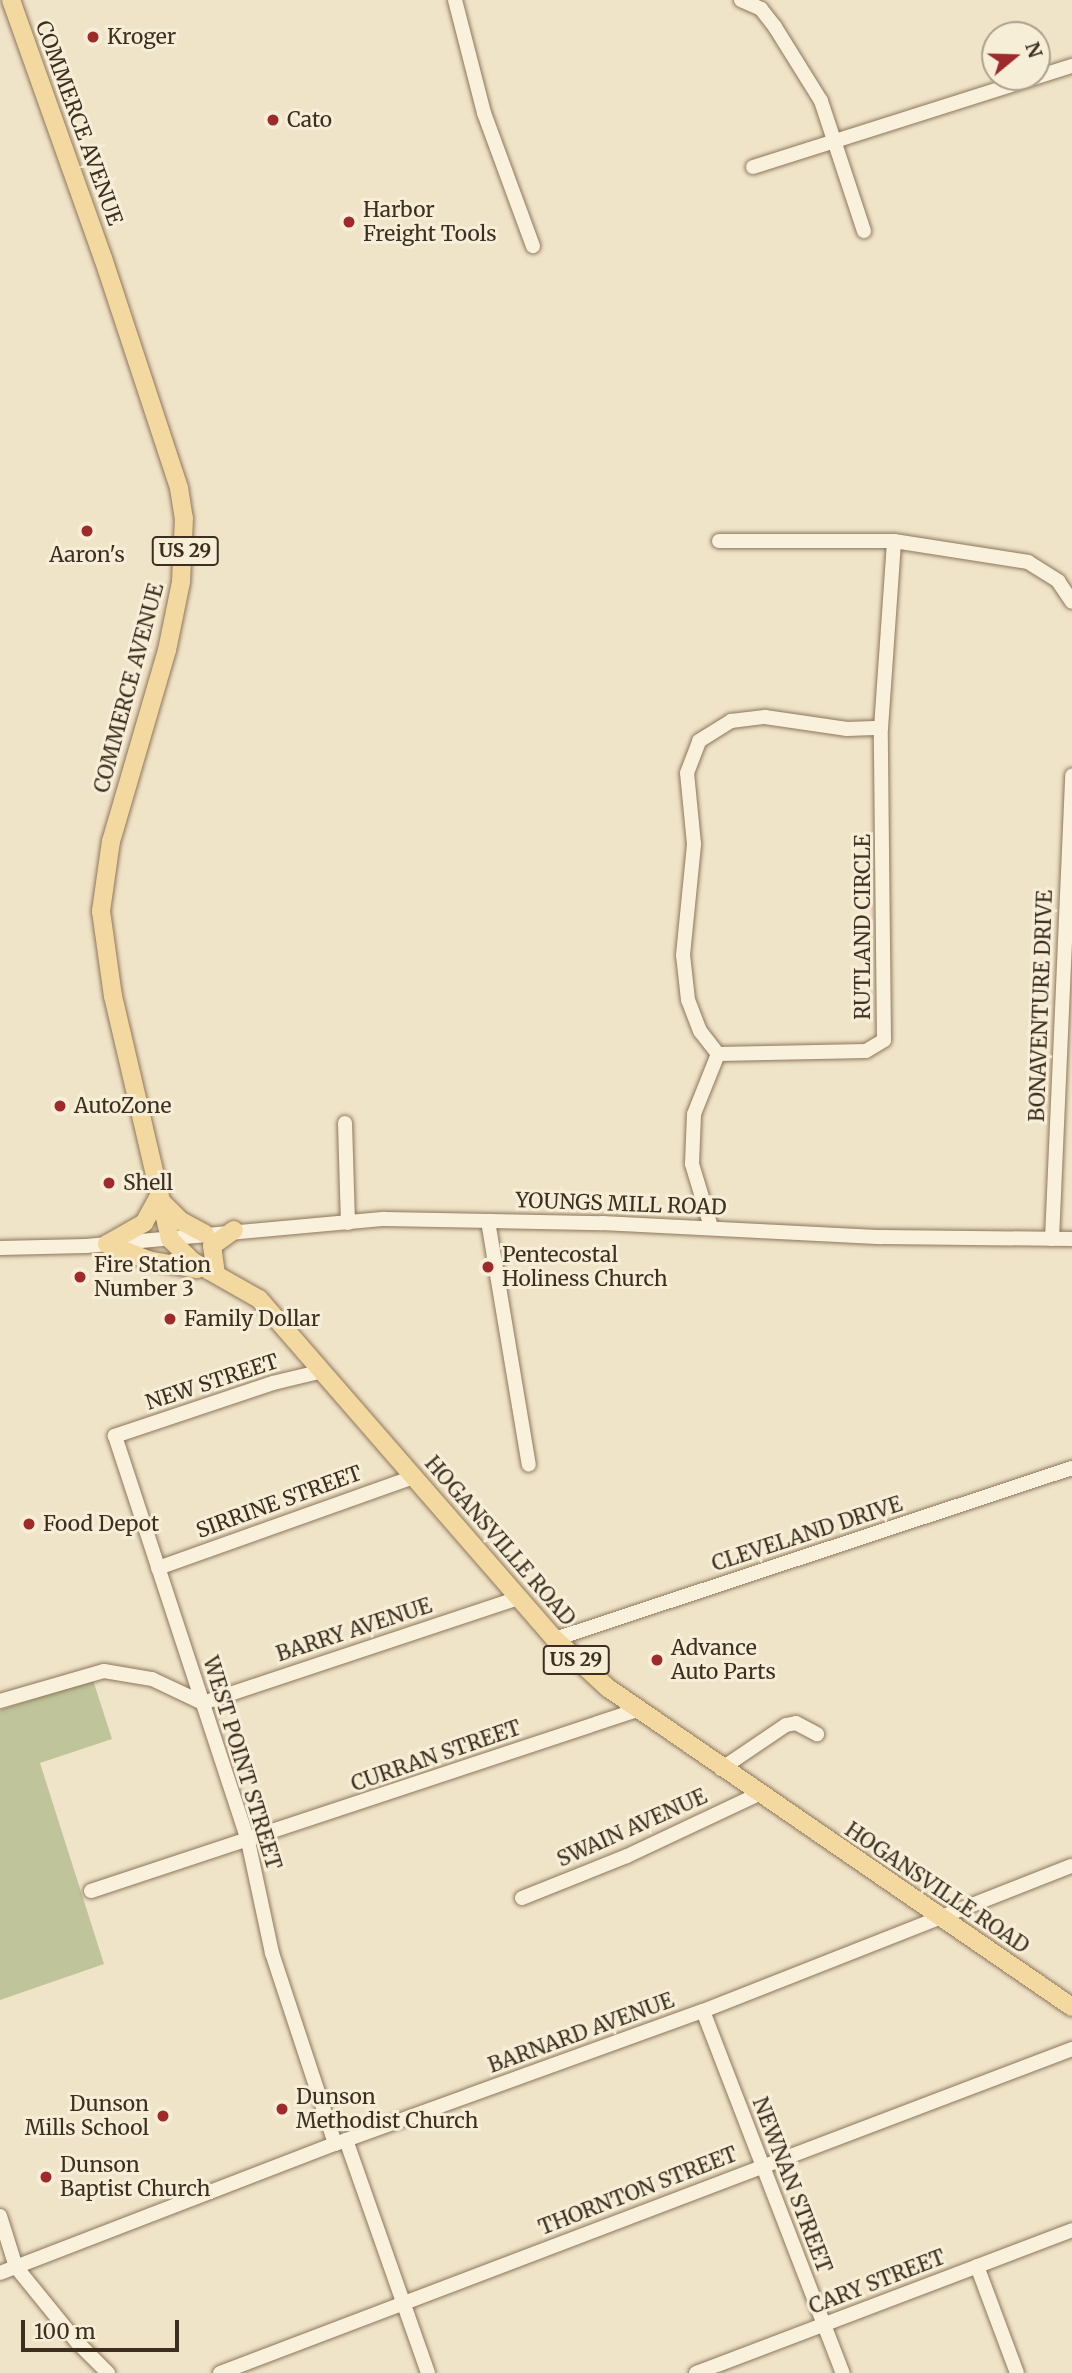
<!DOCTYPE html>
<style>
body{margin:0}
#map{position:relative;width:1072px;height:2373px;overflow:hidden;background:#f0e4c8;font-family:Merriweather,serif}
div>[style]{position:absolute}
.cemetery>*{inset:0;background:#bfc49a}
.roads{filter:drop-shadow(0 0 2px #8d765c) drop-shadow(0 0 2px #8d765c)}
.minor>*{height:14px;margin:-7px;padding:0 7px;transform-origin:7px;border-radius:7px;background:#faf1dc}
.major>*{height:18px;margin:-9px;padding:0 9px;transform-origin:9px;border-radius:9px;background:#f3d9a0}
.dots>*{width:19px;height:19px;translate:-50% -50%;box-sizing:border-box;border:4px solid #f7eed8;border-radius:50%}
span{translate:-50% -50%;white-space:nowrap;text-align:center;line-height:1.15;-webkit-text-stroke:6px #f7eed8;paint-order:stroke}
.shield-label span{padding:2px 5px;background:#f7eed8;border:2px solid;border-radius:5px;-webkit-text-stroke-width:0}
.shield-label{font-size:19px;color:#3d2e20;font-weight:700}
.poi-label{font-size:21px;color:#3d2e20}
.left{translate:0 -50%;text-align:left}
.right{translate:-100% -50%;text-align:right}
.street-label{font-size:21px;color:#3d2e20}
.north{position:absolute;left:981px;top:21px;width:70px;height:70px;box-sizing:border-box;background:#f7eed8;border:2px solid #ada18e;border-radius:50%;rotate:71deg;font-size:19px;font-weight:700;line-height:28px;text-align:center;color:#3d2e20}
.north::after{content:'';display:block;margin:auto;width:24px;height:32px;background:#9e2a2b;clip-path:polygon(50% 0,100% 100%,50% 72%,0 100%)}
.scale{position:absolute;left:21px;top:2320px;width:158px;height:32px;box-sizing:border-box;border:4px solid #3d2e20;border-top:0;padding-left:9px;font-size:21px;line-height:24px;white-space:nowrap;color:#3d2e20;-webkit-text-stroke:5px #f7eed8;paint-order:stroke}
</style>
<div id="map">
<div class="cemetery">
<div style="clip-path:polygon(93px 1680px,112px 1739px,40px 1763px,104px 1964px,0 2000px,0 1710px)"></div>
</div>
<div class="roads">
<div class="minor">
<div style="left:455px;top:0;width:117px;rotate:75.6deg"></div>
<div style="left:484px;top:113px;width:142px;rotate:69.8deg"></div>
<div style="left:741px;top:0;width:22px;rotate:24deg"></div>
<div style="left:761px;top:9px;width:23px;rotate:52deg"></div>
<div style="left:775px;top:27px;width:87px;rotate:58.1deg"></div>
<div style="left:821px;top:101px;width:137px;rotate:71.7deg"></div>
<div style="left:753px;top:167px;width:335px;rotate:-17.6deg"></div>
<div style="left:719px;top:541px;width:175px"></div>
<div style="left:894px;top:541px;width:136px;rotate:8.9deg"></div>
<div style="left:1028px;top:562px;width:36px;rotate:32deg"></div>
<div style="left:1058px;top:581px;width:25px;rotate:56deg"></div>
<div style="left:718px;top:1054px;width:148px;rotate:-1.2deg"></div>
<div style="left:866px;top:1051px;width:21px;rotate:-31deg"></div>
<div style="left:884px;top:1040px;width:312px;rotate:-90.6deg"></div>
<div style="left:881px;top:728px;width:187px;rotate:-86deg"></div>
<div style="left:345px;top:1123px;width:100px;rotate:88.3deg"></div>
<div style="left:488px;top:1221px;width:247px;rotate:80.5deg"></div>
<div style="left:711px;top:1227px;width:66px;rotate:-106.8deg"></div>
<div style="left:692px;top:1164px;width:50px;rotate:-87.7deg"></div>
<div style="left:694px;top:1114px;width:65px;rotate:-68.2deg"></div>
<div style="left:718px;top:1054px;width:29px;rotate:-128deg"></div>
<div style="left:700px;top:1031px;width:33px;rotate:-111deg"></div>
<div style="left:688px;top:1000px;width:45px;rotate:-96.3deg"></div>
<div style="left:683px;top:955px;width:112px;rotate:-84.3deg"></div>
<div style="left:694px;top:844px;width:71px;rotate:-95.6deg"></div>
<div style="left:687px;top:773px;width:34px;rotate:-69deg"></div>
<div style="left:699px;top:741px;width:38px;rotate:-32deg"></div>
<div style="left:731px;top:721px;width:34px;rotate:-7deg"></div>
<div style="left:765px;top:717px;width:83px;rotate:8.3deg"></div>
<div style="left:847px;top:729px;width:34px;rotate:-2deg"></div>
<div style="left:1052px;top:1239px;width:464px;rotate:-87.5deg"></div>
<div style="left:0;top:1248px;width:86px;rotate:-1.3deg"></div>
<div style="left:86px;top:1246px;width:300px;rotate:-5.2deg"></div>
<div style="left:385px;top:1219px;width:217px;rotate:1.1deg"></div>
<div style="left:602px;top:1223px;width:280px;rotate:2.9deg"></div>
<div style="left:882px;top:1237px;width:190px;rotate:0.6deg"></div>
<div style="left:323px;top:1371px;width:51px;rotate:166.5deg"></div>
<div style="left:273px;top:1383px;width:167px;rotate:161.5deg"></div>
<div style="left:115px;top:1436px;width:426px;rotate:71.8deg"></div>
<div style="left:248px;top:1841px;width:115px;rotate:77.9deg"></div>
<div style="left:272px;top:1953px;width:201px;rotate:71.7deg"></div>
<div style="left:158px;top:1568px;width:272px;rotate:-19.6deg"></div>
<div style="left:555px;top:1639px;width:545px;rotate:-18.3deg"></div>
<div style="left:0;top:1701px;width:108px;rotate:-16.1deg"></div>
<div style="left:104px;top:1671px;width:49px;rotate:9.5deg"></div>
<div style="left:152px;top:1679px;width:56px;rotate:25.2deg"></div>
<div style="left:203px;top:1703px;width:333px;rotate:-18.4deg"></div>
<div style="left:721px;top:1769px;width:78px;rotate:-34.1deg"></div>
<div style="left:786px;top:1725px;width:10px;rotate:-11deg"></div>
<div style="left:796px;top:1723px;width:24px;rotate:28deg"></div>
<div style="left:91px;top:1891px;width:575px;rotate:-18.34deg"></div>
<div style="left:522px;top:1898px;width:113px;rotate:-21.8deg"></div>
<div style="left:627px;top:1856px;width:146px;rotate:-25.2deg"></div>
<div style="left:703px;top:2011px;width:388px;rotate:68.9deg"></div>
<div style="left:346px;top:2140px;width:247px;rotate:70.6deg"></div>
<div style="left:0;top:2216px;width:53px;rotate:72.6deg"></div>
<div style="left:16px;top:2267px;width:97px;rotate:50.9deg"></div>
<div style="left:77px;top:2342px;width:44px;rotate:45deg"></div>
<div style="left:977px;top:2266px;width:114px;rotate:69.5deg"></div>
<div style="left:0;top:2273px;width:359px;rotate:-21.1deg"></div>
<div style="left:335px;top:2144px;width:391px;rotate:-19.9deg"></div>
<div style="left:703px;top:2011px;width:396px;rotate:-21.5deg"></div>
<div style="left:220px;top:2373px;width:912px;rotate:-20.82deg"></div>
<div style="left:696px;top:2373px;width:402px;rotate:-20.8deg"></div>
</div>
<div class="major">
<div style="left:11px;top:0;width:274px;rotate:70.4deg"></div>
<div style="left:103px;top:258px;width:242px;rotate:71.7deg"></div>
<div style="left:179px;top:488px;width:30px;rotate:81deg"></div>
<div style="left:184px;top:518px;width:64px;rotate:92.7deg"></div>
<div style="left:181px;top:582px;width:69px;rotate:101.6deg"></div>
<div style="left:167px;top:650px;width:199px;rotate:106.3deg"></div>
<div style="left:111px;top:841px;width:71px;rotate:98.1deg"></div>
<div style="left:101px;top:911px;width:86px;rotate:82deg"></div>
<div style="left:113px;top:996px;width:250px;rotate:76.8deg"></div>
<div style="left:170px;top:1239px;width:31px;rotate:45deg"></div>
<div style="left:192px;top:1261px;width:77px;rotate:29.6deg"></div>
<div style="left:259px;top:1299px;width:451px;rotate:49deg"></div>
<div style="left:555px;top:1639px;width:72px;rotate:42.8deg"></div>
<div style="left:608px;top:1688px;width:563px;rotate:34.51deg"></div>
<div style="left:158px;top:1198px;width:33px;rotate:45deg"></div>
<div style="left:181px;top:1221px;width:27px;rotate:28deg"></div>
<div style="left:107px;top:1244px;width:44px;rotate:21.3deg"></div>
<div style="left:148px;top:1260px;width:50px;rotate:10.4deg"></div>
<div style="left:107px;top:1244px;width:43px;rotate:-29.6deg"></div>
<div style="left:144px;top:1223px;width:29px;rotate:-61deg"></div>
<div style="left:216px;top:1274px;width:28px;rotate:-98deg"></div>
<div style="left:212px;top:1246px;width:27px;rotate:-36deg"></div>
</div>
</div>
<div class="dots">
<div style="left:93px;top:37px;background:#9e2a2b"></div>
<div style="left:273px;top:120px;background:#9e2a2b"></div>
<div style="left:349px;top:222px;background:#9e2a2b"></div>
<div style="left:87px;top:531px;background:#9e2a2b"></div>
<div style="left:60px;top:1106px;background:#9e2a2b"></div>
<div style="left:109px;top:1183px;background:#9e2a2b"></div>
<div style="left:488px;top:1267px;background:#9e2a2b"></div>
<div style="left:80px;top:1277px;background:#9e2a2b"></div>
<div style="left:170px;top:1319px;background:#9e2a2b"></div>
<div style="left:29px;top:1524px;background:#9e2a2b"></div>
<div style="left:657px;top:1660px;background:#9e2a2b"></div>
<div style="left:282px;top:2109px;background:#9e2a2b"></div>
<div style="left:163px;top:2116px;background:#9e2a2b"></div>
<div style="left:46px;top:2177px;background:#9e2a2b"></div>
</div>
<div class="shield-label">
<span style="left:185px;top:551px">US 29</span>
<span style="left:576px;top:1660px">US 29</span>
</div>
<div class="poi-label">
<span class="left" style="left:107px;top:37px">Kroger</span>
<span class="left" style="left:287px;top:120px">Cato</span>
<span class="left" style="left:363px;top:222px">Harbor<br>Freight Tools</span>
<span style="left:87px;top:555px">Aaron's</span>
<span class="left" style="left:74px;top:1106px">AutoZone</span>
<span class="left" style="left:123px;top:1183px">Shell</span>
<span class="left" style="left:502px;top:1267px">Pentecostal<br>Holiness Church</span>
<span class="left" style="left:94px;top:1277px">Fire Station<br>Number 3</span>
<span class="left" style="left:184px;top:1319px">Family Dollar</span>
<span class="left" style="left:43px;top:1524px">Food Depot</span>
<span class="left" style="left:671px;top:1660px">Advance<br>Auto Parts</span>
<span class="left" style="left:296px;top:2109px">Dunson<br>Methodist Church</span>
<span class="right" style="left:149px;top:2116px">Dunson<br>Mills School</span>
<span class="left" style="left:60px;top:2177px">Dunson<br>Baptist Church</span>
</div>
<div class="street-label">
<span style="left:79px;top:123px;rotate:70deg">COMMERCE AVENUE</span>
<span style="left:129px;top:688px;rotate:-75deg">COMMERCE AVENUE</span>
<span style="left:863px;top:927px;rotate:-90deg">RUTLAND CIRCLE</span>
<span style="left:1041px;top:1006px;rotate:-88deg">BONAVENTURE DRIVE</span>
<span style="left:621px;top:1204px;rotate:2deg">YOUNGS MILL ROAD</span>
<span style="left:212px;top:1382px;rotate:-18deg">NEW STREET</span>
<span style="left:279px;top:1502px;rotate:-20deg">SIRRINE STREET</span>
<span style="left:807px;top:1534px;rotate:-18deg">CLEVELAND DRIVE</span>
<span style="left:500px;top:1541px;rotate:49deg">HOGANSVILLE ROAD</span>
<span style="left:354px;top:1630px;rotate:-18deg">BARRY AVENUE</span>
<span style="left:436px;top:1756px;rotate:-19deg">CURRAN STREET</span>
<span style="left:242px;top:1763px;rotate:73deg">WEST POINT STREET</span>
<span style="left:632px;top:1828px;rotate:-24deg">SWAIN AVENUE</span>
<span style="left:937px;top:1888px;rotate:34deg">HOGANSVILLE ROAD</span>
<span style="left:581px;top:2033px;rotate:-20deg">BARNARD AVENUE</span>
<span style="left:792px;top:2185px;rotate:69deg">NEWNAN STREET</span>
<span style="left:638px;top:2191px;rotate:-21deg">THORNTON STREET</span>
<span style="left:877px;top:2282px;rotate:-21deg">CARY STREET</span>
</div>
<div class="north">N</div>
<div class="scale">100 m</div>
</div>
